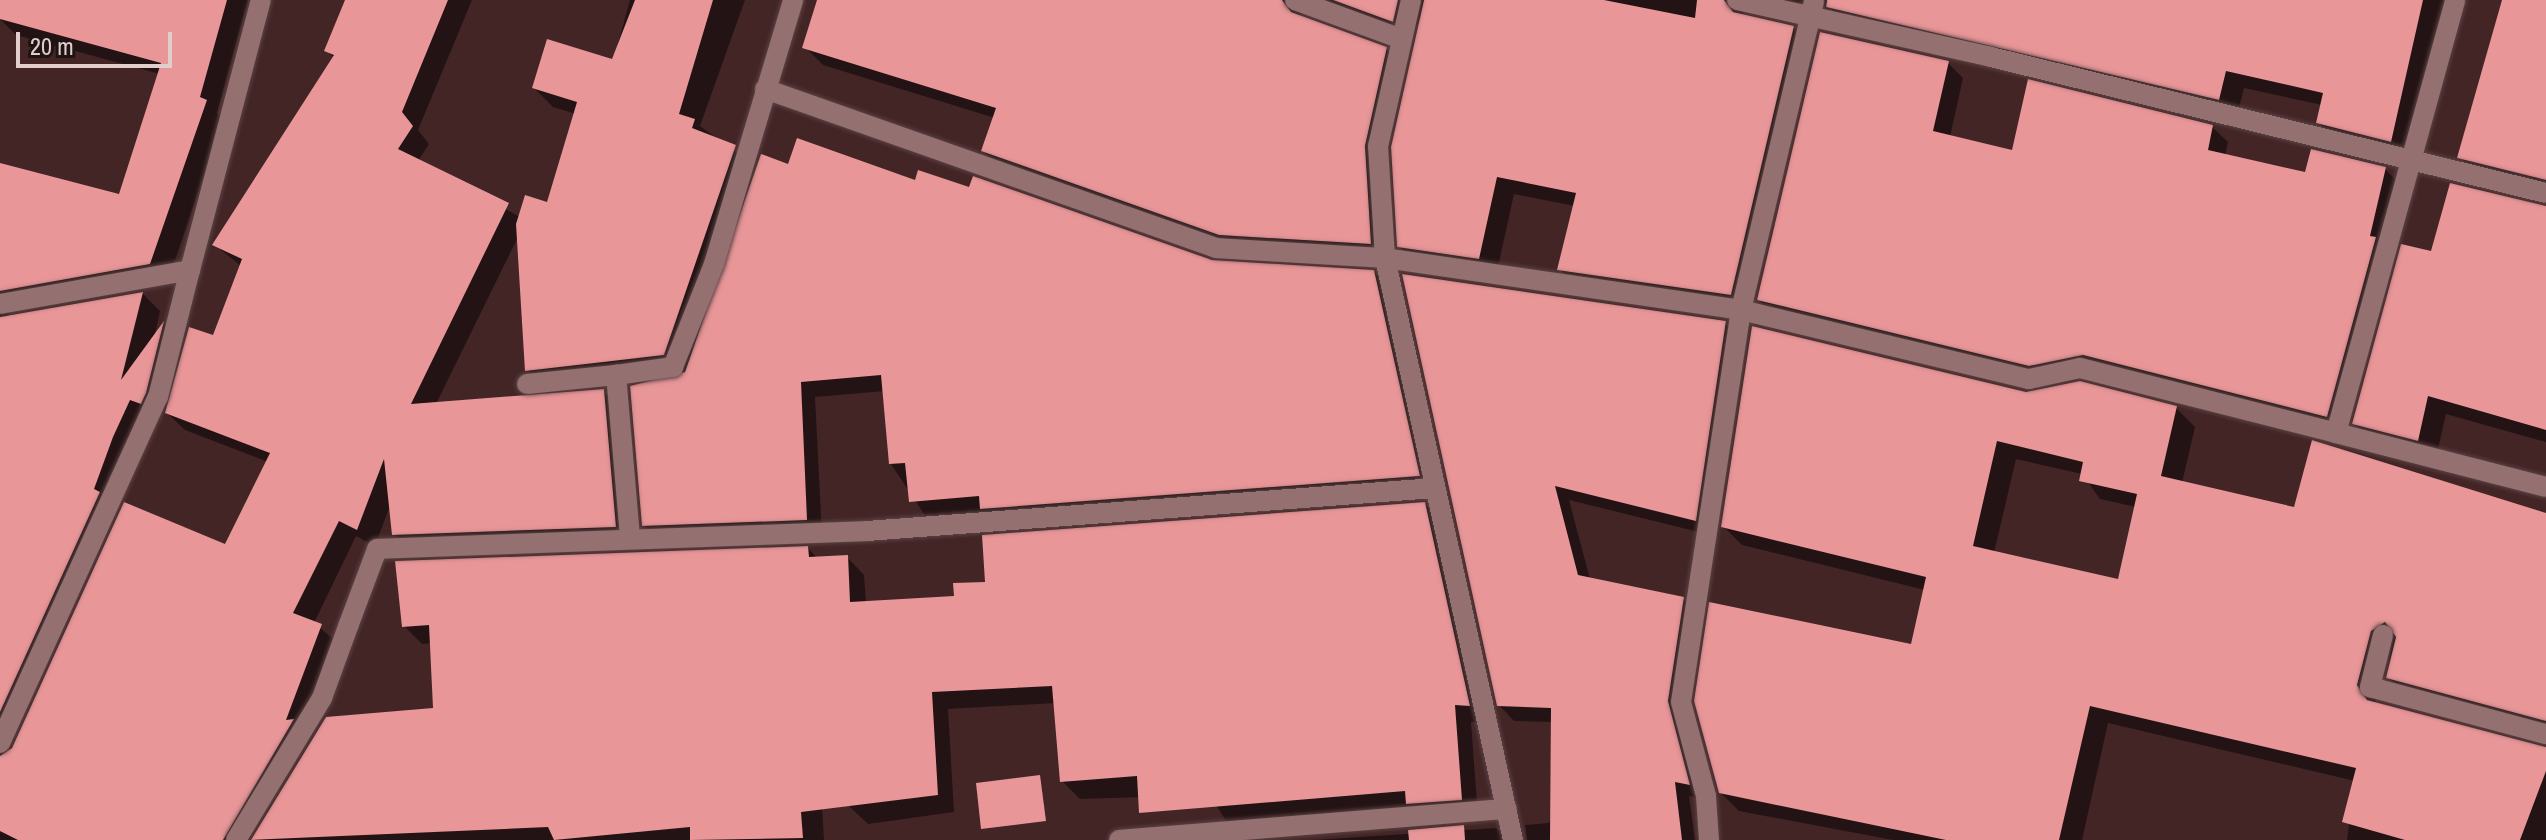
<!DOCTYPE html>
<style>
body{margin:0}
#map{position:relative;width:2546px;height:840px;overflow:hidden;background:#432526;font-family:"Archivo Narrow",sans-serif}
div>[style]{position:absolute}
.shadow>*{inset:0;background:#0007}
.building>*{inset:0;background:#e89698}
.roads{filter:drop-shadow(0 0 2px #5c4344) drop-shadow(0 0 2px #5c4344)}
.service>*{height:20px;margin:-10px;padding:0 10px;transform-origin:10px;border-radius:10px;background:#947070}
.minor>*{height:20px;margin:-10px;padding:0 10px;transform-origin:10px;border-radius:10px;background:#947070}
span{translate:-50% -50%;white-space:nowrap;text-align:center;line-height:1.15;-webkit-text-stroke:8px #201313;paint-order:stroke}
.scale{position:absolute;left:16px;top:32px;width:156px;height:36px;box-sizing:border-box;border:4px solid #e2cdcd;border-top:0;padding-left:10px;font-size:24px;line-height:28px;white-space:nowrap;color:#e2cdcd;-webkit-text-stroke:6px #201313;paint-order:stroke}
</style>
<div id="map">
<div class="shadow">
<div style="clip-path:polygon(3px 0,248px 0,217px 113px,223px 119px,168px 281px,15px 308px,4px 319px,143px 294px,160px 311px,154px 339px,164px 324px,180px 340px,117px 511px,6px 752px,226px 547px,268px 462px,185px 430px,167px 413px,214px 338px,241px 266px,215px 245px,334px 58px,327px 50px,347px 0,472px 0,418px 130px,429px 144px,418px 161px,520px 217px,548px 204px,576px 114px,553px 107px,534px 88px,613px 62px,630px 0,745px 0,700px 126px,754px 165px,724px 253px,790px 166px,916px 183px,1212px 262px,1374px 272px,1389px 288px,1434px 491px,997px 524px,985px 512px,926px 517px,891px 464px,885px 391px,815px 397px,822px 535px,660px 541px,644px 525px,673px 377px,546px 389px,527px 370px,519px 235px,436px 404px,603px 391px,621px 409px,632px 544px,412px 552px,394px 534px,391px 503px,375px 546px,356px 536px,314px 623px,338px 643px,304px 733px,310px 738px,248px 840px,0 840px,0 165px,120px 197px,160px 74px,16px 35px,0 19px)"></div>
<div style="clip-path:polygon(819px 0,2445px 0,2409px 158px,2337px 141px,2319px 123px,2322px 105px,2244px 88px,2237px 116px,1846px 24px,1830px 8px,1819px 18px,1751px 5px,1742px 15px,1793px 28px,1812px 46px,1749px 312px,1578px 287px,1560px 269px,1575px 206px,1514px 194px,1496px 276px,1417px 264px,1399px 246px,1425px 8px,1411px 38px,1319px 5px,1299px 15px,1386px 49px,1404px 67px,1382px 165px,1388px 261px,1238px 252px,1001px 169px,983px 151px,995px 118px,823px 65px,805px 47px)"></div>
<div style="clip-path:polygon(2504px 0,2546px 0,2546px 193px,2478px 176px,2460px 157px)"></div>
<div style="clip-path:polygon(1948px 63px,1963px 78px,1950px 137px,2013px 152px,2212px 127px,2228px 142px,2225px 156px,2307px 174px,2385px 169px,2400px 184px,2342px 431px,2100px 370px,2046px 380px,1774px 315px,1759px 300px)"></div>
<div style="clip-path:polygon(2546px 206px,2546px 442px,2446px 414px,2436px 458px,2373px 442px,2354px 423px,2432px 254px)"></div>
<div style="clip-path:polygon(1404px 276px,1725px 323px,1741px 338px,1711px 535px,1569px 500px,1590px 579px,1683px 599px,1698px 614px,1683px 717px,1704px 799px,1689px 796px,1695px 840px,1527px 840px,1525px 825px,1549px 823px,1552px 815px,1553px 722px,1514px 721px,1499px 705px)"></div>
<div style="clip-path:polygon(evenodd,2026px 394px,2176px 408px,2195px 427px,2182px 483px,2295px 509px,2546px 515px,2546px 733px,2407px 696px,2388px 677px,2391px 646px,2375px 703px,2546px 747px,2546px 840px,2347px 840px,2355px 781px,2108px 723px,2082px 840px,1893px 840px,1739px 811px,1720px 792px,1912px 646px,1925px 590px,1742px 545px,1723px 526px,2026px 394px,2016px 459px,2082px 474px,2100px 499px,2136px 507px,2119px 582px,1994px 553px,2016px 459px)"></div>
<div style="clip-path:polygon(1425px 504px,1442px 521px,1486px 722px,1471px 722px,1478px 816px,1229px 825px,1209px 795px,1080px 799px,1062px 781px,1056px 703px,948px 709px,954px 812px,868px 824px,850px 807px,816px 705px,824px 840px,254px 840px,327px 719px,435px 710px,432px 643px,422px 644px,404px 626px,808px 548px,818px 559px,847px 557px,864px 575px,866px 603px,956px 597px,987px 583px)"></div>
<div style="clip-path:polygon(1496px 828px,1508px 840px,1315px 840px)"></div>
</div>
<div class="building">
<div style="clip-path:polygon(0 0,227px 0,200px 97px,207px 100px,150px 264px,0 291px,0 163px,119px 194px,161px 63px,0 19px)"></div>
<div style="clip-path:polygon(345px 0,448px 0,402px 112px,413px 126px,398px 149px,509px 203px,411px 404px,604px 389px,616px 527px,392px 535px,384px 459px,357px 530px,339px 521px,293px 613px,322px 624px,286px 720px,294px 719px,223px 840px,18px 840px,0 831px,0 756px,12px 748px,124px 502px,225px 544px,270px 453px,165px 413px,189px 327px,213px 335px,242px 259px,212px 245px,334px 55px,324px 51px)"></div>
<div style="clip-path:polygon(635px 0,713px 0,679px 114px,695px 119px,692px 128px,736px 145px,664px 355px,525px 371px,516px 224px,525px 195px,547px 202px,577px 102px,532px 88px,547px 39px,612px 59px)"></div>
<div style="clip-path:polygon(817px 0,1282px 0,1291px 12px,1387px 47px,1365px 146px,1371px 244px,1219px 235px,981px 151px,996px 108px,802px 48px)"></div>
<div style="clip-path:polygon(1333px 0,1398px 0,1393px 22px)"></div>
<div style="clip-path:polygon(1424px 0,1604px 0,1695px 18px,1697px 0,1724px 0,1733px 12px,1794px 26px,1731px 295px,1557px 270px,1576px 193px,1497px 177px,1479px 259px,1397px 247px,1391px 147px)"></div>
<div style="clip-path:polygon(1827px 0,2423px 0,2391px 142px,2316px 123px,2323px 93px,2226px 71px,2219px 100px,1826px 7px)"></div>
<div style="clip-path:polygon(2502px 0,2546px 0,2546px 180px,2457px 158px)"></div>
<div style="clip-path:polygon(1820px 32px,1949px 61px,1933px 131px,2012px 150px,2028px 79px,2213px 125px,2208px 150px,2305px 172px,2311px 149px,2386px 167px,2370px 236px,2376px 237px,2327px 417px,2083px 355px,2029px 366px,1757px 300px)"></div>
<div style="clip-path:polygon(797px 138px,915px 180px,918px 170px,969px 187px,973px 176px,1212px 260px,1374px 270px,1420px 476px,980px 509px,979px 496px,909px 502px,905px 463px,889px 464px,881px 375px,801px 382px,807px 520px,642px 526px,630px 386px,685px 372px,761px 154px,788px 164px)"></div>
<div style="clip-path:polygon(2450px 183px,2546px 206px,2546px 430px,2428px 396px,2418px 441px,2352px 424px,2401px 244px,2431px 251px)"></div>
<div style="clip-path:polygon(1402px 274px,1726px 321px,1696px 521px,1555px 486px,1578px 575px,1684px 597px,1668px 701px,1690px 785px,1675px 782px,1682px 840px,1550px 840px,1551px 708px,1497px 706px)"></div>
<div style="clip-path:polygon(143px 292px,121px 380px,164px 321px,146px 393px,141px 404px,130px 400px,113px 437px,94px 489px,100px 492px,0 712px,0 317px)"></div>
<div style="clip-path:polygon(evenodd,1752px 326px,2026px 392px,2080px 381px,2177px 406px,2161px 476px,2294px 507px,2312px 440px,2546px 513px,2546px 721px,2386px 678px,2396px 637px,2385px 622px,2371px 631px,2357px 685px,2367px 700px,2546px 747px,2546px 771px,2520px 840px,2405px 840px,2342px 822px,2356px 768px,2090px 706px,2059px 840px,1946px 840px,1719px 793px,1694px 701px,1709px 602px,1911px 644px,1926px 577px,1721px 527px,1752px 326px,1997px 441px,2083px 462px,2079px 481px,2137px 494px,2118px 579px,1973px 546px,1997px 441px)"></div>
<div style="clip-path:polygon(1425px 502px,1470px 706px,1455px 705px,1462px 800px,1406px 804px,1405px 791px,1139px 813px,1137px 776px,1060px 782px,1052px 686px,932px 692px,938px 795px,801px 812px,803px 838px,690px 840px,690px 827px,554px 840px,548px 827px,251px 840px,326px 717px,433px 708px,429px 625px,402px 627px,395px 561px,808px 546px,809px 557px,848px 555px,850px 602px,954px 596px,953px 583px,985px 582px,982px 535px)"></div>
<div style="clip-path:polygon(1040px 775px,1046px 821px,981px 829px,976px 783px)"></div>
<div style="clip-path:polygon(1464px 825px,1465px 840px,1409px 840px,1408px 830px)"></div>
</div>
<div class="roads">
<div class="service">
<div style="left:1991px;top:57px;width:571px;rotate:13.77deg"></div>
<div style="left:527px;top:384px;width:89px;rotate:-5.8deg"></div>
<div style="left:630px;top:537px;width:163px;rotate:-94.9deg"></div>
<div style="left:616px;top:375px;width:58px;rotate:-8deg"></div>
<div style="left:673px;top:367px;width:111px;rotate:-68.3deg"></div>
<div style="left:2383px;top:635px;width:54px;rotate:104deg"></div>
<div style="left:2370px;top:687px;width:182px;rotate:15deg"></div>
<div style="left:0;top:743px;width:380px;rotate:-65.5deg"></div>
<div style="left:158px;top:397px;width:131px;rotate:-75.9deg"></div>
<div style="left:236px;top:840px;width:166px;rotate:-58.8deg"></div>
<div style="left:322px;top:698px;width:79px;rotate:-70deg"></div>
</div>
<div class="minor">
<div style="left:1295px;top:0;width:111px;rotate:20.1deg"></div>
<div style="left:1411px;top:0;width:150px;rotate:102.7deg"></div>
<div style="left:1378px;top:146px;width:112px;rotate:86.4deg"></div>
<div style="left:1385px;top:258px;width:596px;rotate:77.6deg"></div>
<div style="left:1737px;top:0;width:260px;rotate:12.6deg"></div>
<div style="left:765px;top:89px;width:478px;rotate:19.4deg"></div>
<div style="left:1216px;top:248px;width:169px;rotate:3.4deg"></div>
<div style="left:1385px;top:258px;width:360px;rotate:8.3deg"></div>
<div style="left:1741px;top:310px;width:296px;rotate:13.5deg"></div>
<div style="left:2029px;top:379px;width:52px;rotate:-12.2deg"></div>
<div style="left:2080px;top:368px;width:264px;rotate:14.2deg"></div>
<div style="left:2336px;top:433px;width:449px;rotate:-74.6deg"></div>
<div style="left:714px;top:264px;width:276px;rotate:-73.3deg"></div>
<div style="left:0;top:304px;width:193px;rotate:-10.1deg"></div>
<div style="left:190px;top:270px;width:279px;rotate:-75.3deg"></div>
<div style="left:2336px;top:433px;width:217px;rotate:14.4deg"></div>
<div style="left:349px;top:624px;width:80px;rotate:-69.5deg"></div>
<div style="left:377px;top:549px;width:490px;rotate:-2.1deg"></div>
<div style="left:867px;top:531px;width:570px;rotate:-4.33deg"></div>
<div style="left:1119px;top:840px;width:389px;rotate:-4.6deg"></div>
<div style="left:1709px;top:840px;width:44px;rotate:-93.9deg"></div>
<div style="left:1706px;top:796px;width:97px;rotate:-104.9deg"></div>
<div style="left:1681px;top:702px;width:397px;rotate:-81.3deg"></div>
<div style="left:1741px;top:310px;width:318px;rotate:-76.7deg"></div>
</div>
</div>
<div class="scale">20 m</div>
</div>
